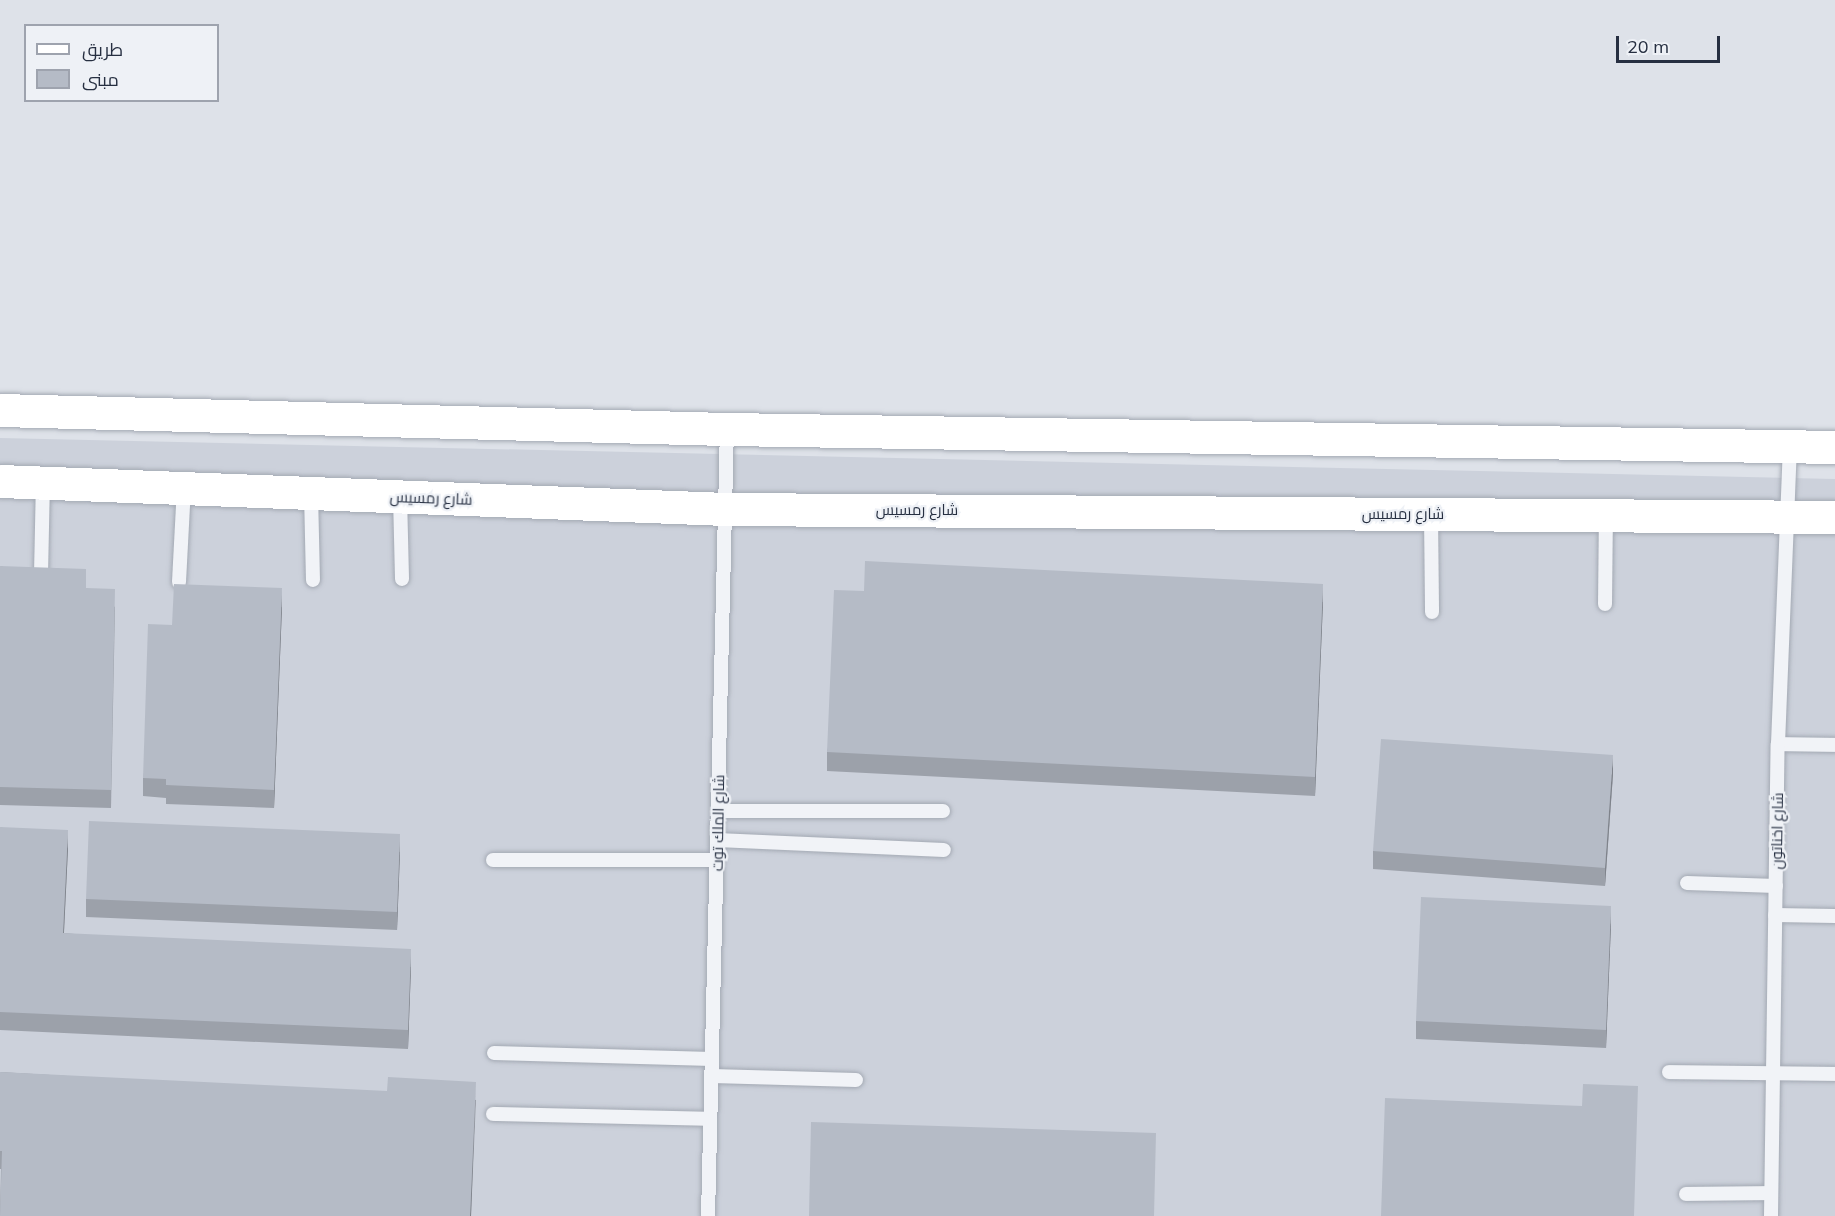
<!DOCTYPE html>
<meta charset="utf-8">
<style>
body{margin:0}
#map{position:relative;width:1835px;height:1216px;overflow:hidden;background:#dee2e9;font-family:Mulish,Cairo,sans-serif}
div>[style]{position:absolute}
.built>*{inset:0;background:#ccd1db}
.roads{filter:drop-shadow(0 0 2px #a3a9b3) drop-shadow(0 0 2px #a3a9b3)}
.lane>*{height:14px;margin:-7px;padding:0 7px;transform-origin:7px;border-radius:7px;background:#f1f3f7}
.secondary>*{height:33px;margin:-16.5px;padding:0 16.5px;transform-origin:16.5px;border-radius:16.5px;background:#fff}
.wall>*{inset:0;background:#9ca1aa}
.shaded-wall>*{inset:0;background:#7f838b}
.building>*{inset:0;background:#b5bbc6}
span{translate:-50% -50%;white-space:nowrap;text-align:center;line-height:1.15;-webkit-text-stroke:4.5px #eef1f6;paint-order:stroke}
.street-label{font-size:15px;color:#262f41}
.legend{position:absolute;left:24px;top:24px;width:195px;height:78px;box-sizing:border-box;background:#eef1f6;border:2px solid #9ea3ae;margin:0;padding:8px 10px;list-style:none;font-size:18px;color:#262f41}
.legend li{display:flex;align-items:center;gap:12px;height:30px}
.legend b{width:30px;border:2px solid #9ea3ae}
.scale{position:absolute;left:1616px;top:36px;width:104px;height:27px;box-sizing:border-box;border:3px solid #262f41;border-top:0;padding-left:8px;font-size:18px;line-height:21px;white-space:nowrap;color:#262f41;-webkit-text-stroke:4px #eef1f6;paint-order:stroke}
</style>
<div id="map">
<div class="built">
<div style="clip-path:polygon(0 438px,1835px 479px,1835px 1216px,0 1216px)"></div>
</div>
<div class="roads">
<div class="lane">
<div style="left:311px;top:493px;width:87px;rotate:88.7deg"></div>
<div style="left:400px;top:496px;width:83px;rotate:88.6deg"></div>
<div style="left:1431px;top:514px;width:98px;rotate:89.4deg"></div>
<div style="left:41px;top:575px;width:92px;rotate:-88.8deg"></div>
<div style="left:179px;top:582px;width:94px;rotate:-87deg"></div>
<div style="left:1605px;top:604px;width:89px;rotate:-89.4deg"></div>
<div style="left:1778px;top:744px;width:57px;rotate:1deg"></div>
<div style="left:718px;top:811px;width:225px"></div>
<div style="left:717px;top:840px;width:227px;rotate:2.5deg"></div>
<div style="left:493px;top:860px;width:224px"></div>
<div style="left:1687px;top:883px;width:89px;rotate:1.9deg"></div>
<div style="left:1775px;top:915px;width:60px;rotate:1deg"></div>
<div style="left:494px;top:1053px;width:218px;rotate:1.6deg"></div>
<div style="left:1669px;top:1072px;width:166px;rotate:0.7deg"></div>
<div style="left:712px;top:1076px;width:144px;rotate:1.6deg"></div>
<div style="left:493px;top:1114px;width:217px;rotate:1.3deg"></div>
<div style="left:1686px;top:1194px;width:85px;rotate:-0.7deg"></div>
<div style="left:708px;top:1216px;width:787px;rotate:-88.62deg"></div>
<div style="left:1771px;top:1216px;width:472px;rotate:-89.2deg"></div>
<div style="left:1778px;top:744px;width:298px;rotate:-87.7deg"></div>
</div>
<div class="secondary">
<div style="left:0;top:410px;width:727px;rotate:1.5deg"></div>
<div style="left:727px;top:429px;width:1108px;rotate:0.93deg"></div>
<div style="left:0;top:481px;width:726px;rotate:2.21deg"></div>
<div style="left:725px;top:509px;width:1110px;rotate:0.41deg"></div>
</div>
</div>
<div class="wall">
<div style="clip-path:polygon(0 566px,86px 588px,115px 607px,111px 808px,0 805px)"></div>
<div style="clip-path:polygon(864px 591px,1323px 602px,1315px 796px,827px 771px,827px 752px)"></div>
<div style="clip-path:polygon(282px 607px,274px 808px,166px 804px,166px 798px,143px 796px,143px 778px,172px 625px)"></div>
<div style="clip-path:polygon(1613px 774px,1605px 886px,1373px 869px,1373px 851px)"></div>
<div style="clip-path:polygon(0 827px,68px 848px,64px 933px,411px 967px,408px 1049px,0 1030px)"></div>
<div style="clip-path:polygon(400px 852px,397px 930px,86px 917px,86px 899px)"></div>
<div style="clip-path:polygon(1611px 924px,1606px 1048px,1416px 1039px,1416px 1021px)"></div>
<div style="clip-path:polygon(0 1072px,476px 1100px,471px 1216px,0 1216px,1px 1169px,0 1169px)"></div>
</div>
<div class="shaded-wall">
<div style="clip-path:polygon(1323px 584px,1323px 602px,1315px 796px,1315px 777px)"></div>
<div style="clip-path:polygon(282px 588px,282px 607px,274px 808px,274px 790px)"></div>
<div style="clip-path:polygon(1613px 755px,1613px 774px,1605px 886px,1605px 868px)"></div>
<div style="clip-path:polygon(68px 830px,68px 848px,63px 951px,63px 933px)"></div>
<div style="clip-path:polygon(400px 834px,400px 852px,397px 930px,397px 912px)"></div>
<div style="clip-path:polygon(1611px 906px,1611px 924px,1606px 1048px,1606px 1030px)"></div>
<div style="clip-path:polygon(411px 949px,411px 967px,408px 1049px,408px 1030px)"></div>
<div style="clip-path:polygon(476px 1082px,471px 1216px,470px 1216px)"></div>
</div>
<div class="building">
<div style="clip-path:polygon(865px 561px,1323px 584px,1315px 777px,827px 752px,834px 590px,864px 591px)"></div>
<div style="clip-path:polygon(0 566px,86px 569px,86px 588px,115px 589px,111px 790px,0 787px)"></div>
<div style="clip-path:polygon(174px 584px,282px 588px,274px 790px,166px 785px,166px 779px,143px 778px,148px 624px,172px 625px)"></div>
<div style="clip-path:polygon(1381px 739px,1613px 755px,1605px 868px,1373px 851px)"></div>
<div style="clip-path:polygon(89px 821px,400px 834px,397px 912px,86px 899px)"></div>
<div style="clip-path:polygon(0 827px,68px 830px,63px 933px,411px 949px,408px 1030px,0 1012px)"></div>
<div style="clip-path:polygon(1421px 897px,1611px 906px,1606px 1030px,1416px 1021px)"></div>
<div style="clip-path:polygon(0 1072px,387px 1091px,388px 1077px,476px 1082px,470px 1216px,0 1216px,2px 1151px,0 1151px)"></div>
<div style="clip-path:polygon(1583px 1084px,1638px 1086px,1634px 1216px,1381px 1216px,1385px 1098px,1582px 1106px)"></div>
<div style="clip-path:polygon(811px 1122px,1156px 1133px,1154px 1216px,809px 1216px)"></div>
</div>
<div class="street-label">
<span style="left:431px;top:498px;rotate:2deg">شارع رمسيس</span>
<span style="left:917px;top:510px">شارع رمسيس</span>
<span style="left:1403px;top:514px">شارع رمسيس</span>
<span style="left:718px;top:823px;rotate:-89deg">شارع الملك توت</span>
<span style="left:1777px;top:831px;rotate:-89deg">شارع اخناتون</span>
</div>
<ul class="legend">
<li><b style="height:8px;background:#fff"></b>طريق</li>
<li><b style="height:16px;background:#b5bbc6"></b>مبنى</li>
</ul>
<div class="scale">20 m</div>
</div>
